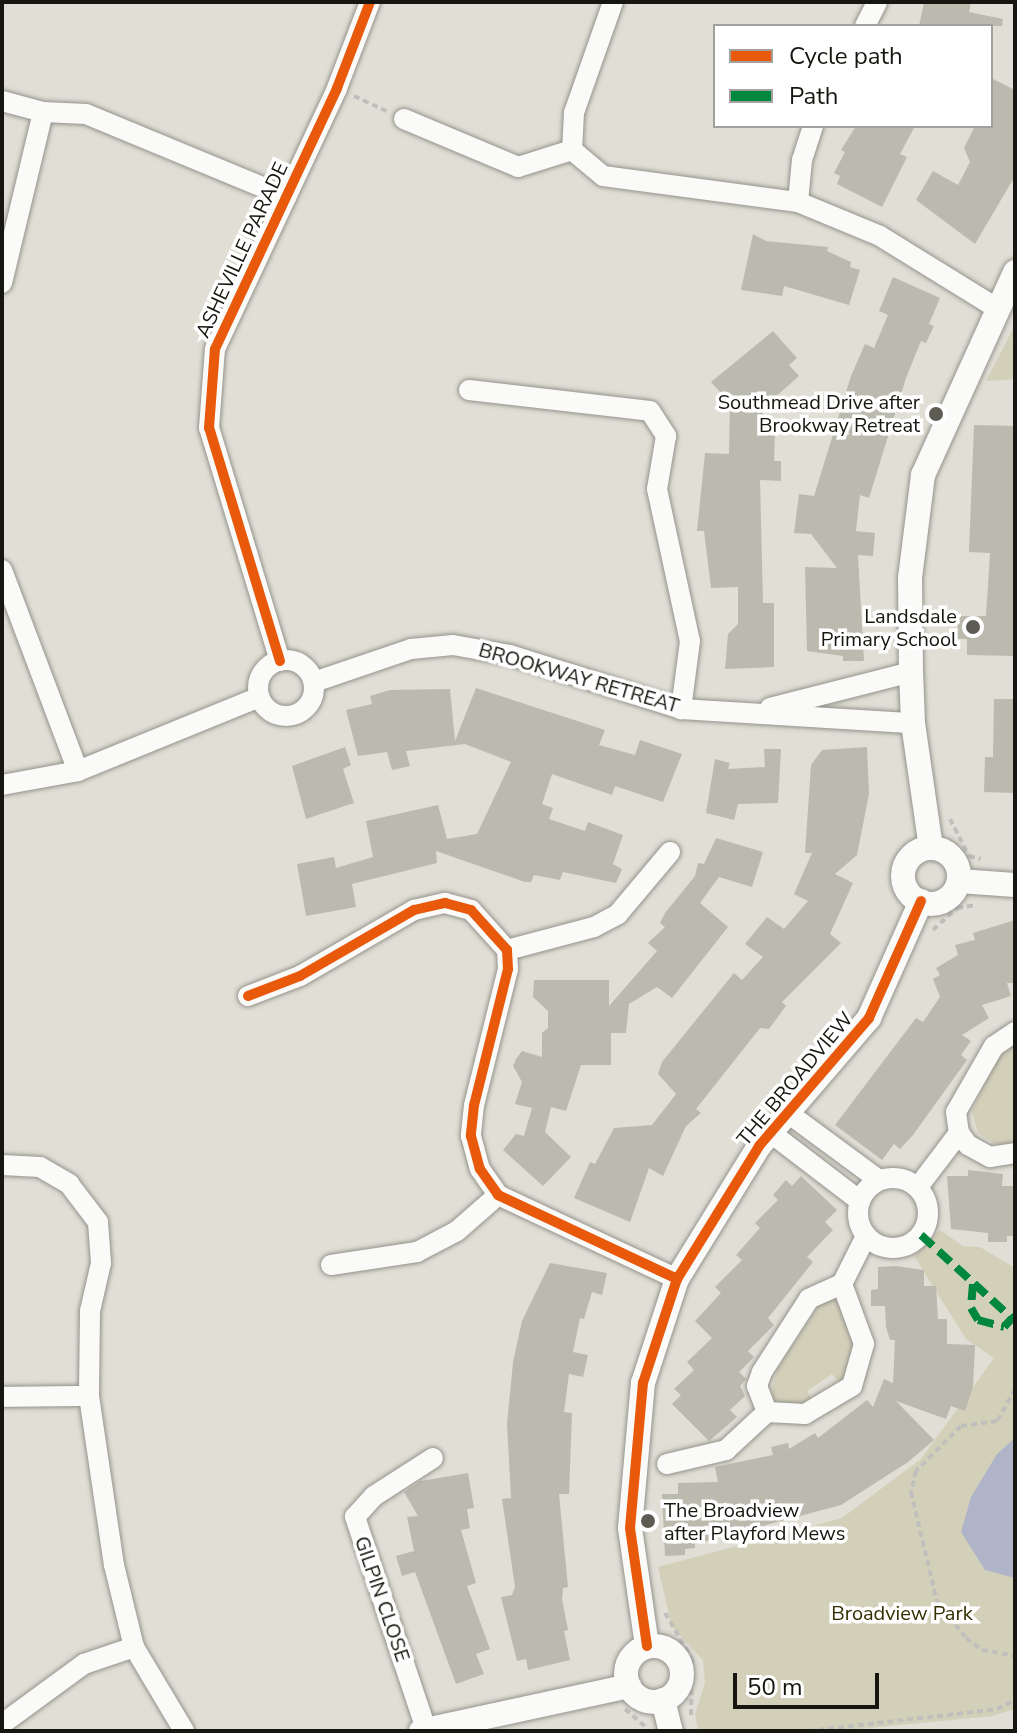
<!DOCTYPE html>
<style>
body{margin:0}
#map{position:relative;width:1017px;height:1733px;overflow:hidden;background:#e0ded5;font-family:"Nunito Sans",sans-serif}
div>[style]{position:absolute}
.green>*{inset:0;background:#d3d0ba}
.water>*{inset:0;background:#b0b4c9}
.building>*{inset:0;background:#bcbaaf}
.path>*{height:4px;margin-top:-2px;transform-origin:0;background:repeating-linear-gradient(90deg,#bfbfbc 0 6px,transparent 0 10px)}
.roads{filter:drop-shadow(0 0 2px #94938c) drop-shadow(0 0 2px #94938c)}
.minor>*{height:20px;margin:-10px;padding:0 10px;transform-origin:10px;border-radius:10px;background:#fafaf9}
.minor>.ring{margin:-10px;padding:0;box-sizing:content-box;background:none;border:20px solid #fafaf9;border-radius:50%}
.tertiary>*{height:24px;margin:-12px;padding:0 12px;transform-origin:12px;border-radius:12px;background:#fafaf9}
.tertiary>.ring{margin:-12px;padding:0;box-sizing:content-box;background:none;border:24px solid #fafaf9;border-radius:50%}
.quiet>*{height:8px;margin-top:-4px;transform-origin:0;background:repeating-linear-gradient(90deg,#00873e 0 16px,transparent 0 24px)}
.cycleway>*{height:10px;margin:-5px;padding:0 5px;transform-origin:5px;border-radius:5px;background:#e8590c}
.dots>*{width:22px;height:22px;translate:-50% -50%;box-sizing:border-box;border:4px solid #fff;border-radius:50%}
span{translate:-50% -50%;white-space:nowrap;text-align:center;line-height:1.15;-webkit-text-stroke:7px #fff;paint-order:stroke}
.street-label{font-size:20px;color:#16150f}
.poi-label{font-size:20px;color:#16150f}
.right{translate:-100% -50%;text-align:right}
.left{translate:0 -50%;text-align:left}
.park-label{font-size:20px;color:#342f00}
.frame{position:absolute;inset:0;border:4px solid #16150f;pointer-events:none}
.legend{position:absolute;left:713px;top:24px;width:280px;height:104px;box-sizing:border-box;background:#fff;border:2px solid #a2a19f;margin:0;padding:10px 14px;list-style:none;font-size:24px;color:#16150f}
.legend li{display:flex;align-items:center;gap:16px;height:40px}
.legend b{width:40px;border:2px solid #a2a19f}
.scale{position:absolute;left:733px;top:1673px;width:146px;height:36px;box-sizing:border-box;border:4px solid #16150f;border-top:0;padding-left:10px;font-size:24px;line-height:28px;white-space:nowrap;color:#16150f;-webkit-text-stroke:6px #fff;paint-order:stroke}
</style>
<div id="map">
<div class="green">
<div style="clip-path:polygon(1015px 325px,1015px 379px,986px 381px)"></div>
<div style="clip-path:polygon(1015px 1041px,1015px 1147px,1002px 1148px,978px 1133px,972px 1111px,995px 1062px)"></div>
<div style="clip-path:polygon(940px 1230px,963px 1246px,980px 1247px,1015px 1268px,1015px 1709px,992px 1716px,839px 1731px,698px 1731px,695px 1714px,705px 1683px,703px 1660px,672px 1627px,658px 1567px,842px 1518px,921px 1459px,994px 1358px,966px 1339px,914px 1256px)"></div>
<div style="clip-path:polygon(837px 1293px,860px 1343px,841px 1385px,832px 1374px,807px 1391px,814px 1403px,806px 1407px,775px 1404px,772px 1390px,777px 1370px,822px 1301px)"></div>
</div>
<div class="water">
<div style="clip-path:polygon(1015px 1438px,1015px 1578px,985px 1570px,961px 1532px,971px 1497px,997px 1454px)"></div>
</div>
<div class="building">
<div style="clip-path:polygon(924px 2px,971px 2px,969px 12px,1003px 19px,1002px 26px,919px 26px)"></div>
<div style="clip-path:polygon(991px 78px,1015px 90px,1015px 176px,975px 244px,916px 200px,933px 171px,958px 185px,970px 162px,964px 148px,975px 126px,991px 126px)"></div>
<div style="clip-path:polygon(856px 126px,915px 126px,900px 154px,907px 157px,882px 207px,837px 184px,840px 176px,834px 173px,845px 152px,841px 150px)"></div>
<div style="clip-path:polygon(753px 234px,766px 241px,828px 247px,827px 251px,851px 262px,850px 267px,860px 270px,849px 305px,784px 286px,782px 296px,741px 290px)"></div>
<div style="clip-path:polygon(893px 277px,940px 298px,929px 324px,934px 326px,926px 343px,921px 341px,906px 378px,869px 498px,860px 495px,856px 531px,875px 533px,873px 556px,858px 555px,864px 661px,843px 661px,843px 656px,807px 651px,805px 567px,837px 568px,811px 534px,794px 533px,799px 494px,814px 496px,851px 376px,865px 344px,874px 348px,888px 315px,879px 311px)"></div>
<div style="clip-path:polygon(773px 331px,797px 358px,789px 365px,799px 376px,763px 408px,763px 430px,775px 430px,774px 461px,781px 461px,781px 481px,760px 480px,763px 603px,774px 603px,774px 667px,725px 669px,728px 634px,738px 624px,738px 587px,711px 588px,704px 531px,697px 531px,705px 453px,729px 454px,730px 403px,711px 382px)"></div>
<div style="clip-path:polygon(974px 425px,1015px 426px,1015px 656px,967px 655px,967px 639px,957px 639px,958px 616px,986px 616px,990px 553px,969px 552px)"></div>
<div style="clip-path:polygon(476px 688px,605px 730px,599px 745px,635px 755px,640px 740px,682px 754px,663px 802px,615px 786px,612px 795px,552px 774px,542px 804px,553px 808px,549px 819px,585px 831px,588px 822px,623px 835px,613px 864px,622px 869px,616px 883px,563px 872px,560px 880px,534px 875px,531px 882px,525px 882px,436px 851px,437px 863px,352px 884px,356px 907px,306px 916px,297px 864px,334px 857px,336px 868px,373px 857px,366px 821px,438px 805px,447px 839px,477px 834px,511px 762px,465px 744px,406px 751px,410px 766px,392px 770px,387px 752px,358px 756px,346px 710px,372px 704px,370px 696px,390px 690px,450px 689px,455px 741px)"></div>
<div style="clip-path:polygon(994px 699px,1015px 699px,1015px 793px,984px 792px,985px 757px,993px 757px)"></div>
<div style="clip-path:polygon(345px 747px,351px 765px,343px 769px,354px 803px,306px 819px,292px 766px)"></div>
<div style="clip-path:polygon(867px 747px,869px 794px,857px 855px,835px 874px,853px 883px,830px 934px,841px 943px,782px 1002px,786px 1006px,769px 1029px,760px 1028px,696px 1109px,701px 1113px,686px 1126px,663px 1176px,649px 1168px,630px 1222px,574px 1198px,590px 1162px,595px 1164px,614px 1128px,652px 1125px,676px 1094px,658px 1074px,662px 1062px,734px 973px,742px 980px,763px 957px,745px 944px,767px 917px,784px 929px,808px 901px,794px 894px,812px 853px,805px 853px,811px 765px,822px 750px)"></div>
<div style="clip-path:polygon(764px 749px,781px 749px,778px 803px,738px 804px,734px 820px,706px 813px,715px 759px,730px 763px,728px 769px,765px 767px)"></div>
<div style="clip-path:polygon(716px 838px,763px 852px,752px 887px,719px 877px,700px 903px,728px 927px,672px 998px,657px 987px,629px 1004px,626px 1033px,611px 1033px,611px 1065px,581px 1065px,566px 1111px,551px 1107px,545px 1132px,571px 1157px,543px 1186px,503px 1150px,516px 1134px,524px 1136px,532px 1108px,515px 1104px,522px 1082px,513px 1066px,516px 1059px,522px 1051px,542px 1057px,542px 1033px,548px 1028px,548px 1011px,533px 997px,534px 980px,609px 980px,609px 1006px,657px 951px,648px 943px,665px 927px,660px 923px,665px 913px,695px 876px,698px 863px,704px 864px)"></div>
<div style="clip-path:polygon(1015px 920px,1015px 983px,1007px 983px,1011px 996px,982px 1005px,989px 1018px,962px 1035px,971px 1041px,961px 1055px,967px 1060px,913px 1135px,900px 1149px,894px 1144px,882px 1160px,835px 1125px,916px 1018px,923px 1022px,940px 997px,933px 979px,940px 975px,936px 968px,958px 955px,955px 945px,975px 940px,973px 933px)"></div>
<div style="clip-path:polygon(968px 1170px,1003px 1174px,1002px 1186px,1015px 1186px,1015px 1236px,1007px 1236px,1007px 1242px,988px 1242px,988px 1233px,951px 1229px,947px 1176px,968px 1176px)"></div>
<div style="clip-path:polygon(801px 1176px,837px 1210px,825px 1222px,833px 1230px,807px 1257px,813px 1262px,768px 1318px,774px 1325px,748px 1351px,754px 1357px,739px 1372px,746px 1379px,740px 1386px,745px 1396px,730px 1410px,737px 1417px,709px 1441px,672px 1404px,681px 1395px,674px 1389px,694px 1370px,687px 1362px,712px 1338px,695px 1321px,721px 1293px,715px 1287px,742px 1260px,736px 1255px,760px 1228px,755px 1223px,778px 1200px,773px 1195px,786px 1180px,792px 1186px)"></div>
<div style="clip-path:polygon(550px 1263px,607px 1273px,602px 1295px,592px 1292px,584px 1319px,580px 1318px,573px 1352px,588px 1355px,583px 1377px,569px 1374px,564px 1412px,572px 1413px,569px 1494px,559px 1494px,568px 1587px,563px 1588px,562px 1599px,568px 1630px,564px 1631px,570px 1660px,528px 1670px,526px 1659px,517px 1661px,501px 1597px,512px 1595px,515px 1587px,502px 1499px,511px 1498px,507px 1424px,513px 1362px,522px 1321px)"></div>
<div style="clip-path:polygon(896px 1266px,924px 1270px,924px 1286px,936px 1286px,938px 1319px,947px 1319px,947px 1344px,975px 1345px,973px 1387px,965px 1411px,951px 1406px,946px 1419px,896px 1401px,934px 1440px,908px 1462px,841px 1505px,695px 1544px,695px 1548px,685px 1549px,685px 1555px,665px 1556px,662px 1494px,678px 1494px,678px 1483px,718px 1482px,715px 1467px,773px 1455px,771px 1447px,788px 1443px,789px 1449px,815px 1433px,818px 1438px,867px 1400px,873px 1407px,884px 1379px,893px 1383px,895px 1340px,890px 1340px,886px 1327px,885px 1306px,871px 1306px,871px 1290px,878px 1289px,878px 1267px)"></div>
<div style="clip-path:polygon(468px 1473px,474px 1508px,467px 1509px,470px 1528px,461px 1530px,476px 1583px,467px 1586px,490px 1649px,476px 1654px,484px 1674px,456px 1684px,415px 1572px,402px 1576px,396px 1556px,414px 1551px,407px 1517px,418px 1516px,404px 1492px,421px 1481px)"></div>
</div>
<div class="path">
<div style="left:354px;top:96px;width:38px;rotate:25deg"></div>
<div style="left:950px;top:819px;width:42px;rotate:62.8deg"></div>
<div style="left:969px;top:856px;width:12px;rotate:14deg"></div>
<div style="left:933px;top:930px;width:33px;rotate:-43deg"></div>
<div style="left:957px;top:908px;width:18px;rotate:-9deg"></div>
<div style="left:1015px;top:1389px;width:37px;rotate:119deg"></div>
<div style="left:997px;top:1421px;width:36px;rotate:172deg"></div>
<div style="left:961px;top:1426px;width:64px;rotate:135deg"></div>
<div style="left:916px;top:1471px;width:22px;rotate:103deg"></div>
<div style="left:911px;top:1492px;width:112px;rotate:76.6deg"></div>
<div style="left:937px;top:1601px;width:47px;rotate:51.9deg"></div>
<div style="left:966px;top:1638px;width:20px;rotate:37deg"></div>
<div style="left:982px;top:1650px;width:34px;rotate:10deg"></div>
<div style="left:665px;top:1613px;width:53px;rotate:59.6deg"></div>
<div style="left:692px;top:1659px;width:58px;rotate:91deg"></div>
<div style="left:625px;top:1709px;width:30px;rotate:41deg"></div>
<div style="left:808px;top:1731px;width:190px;rotate:-6.6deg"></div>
<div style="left:997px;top:1709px;width:20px;rotate:-27deg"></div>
</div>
<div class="roads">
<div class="minor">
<div style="left:613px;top:2px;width:118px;rotate:109.4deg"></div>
<div style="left:574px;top:113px;width:37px;rotate:93deg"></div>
<div style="left:572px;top:150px;width:40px;rotate:40deg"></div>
<div style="left:603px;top:176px;width:197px;rotate:7.6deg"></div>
<div style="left:798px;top:202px;width:89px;rotate:22.5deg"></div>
<div style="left:880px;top:236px;width:135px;rotate:31.7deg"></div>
<div style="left:865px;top:26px;width:27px;rotate:-63deg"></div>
<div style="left:2px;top:101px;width:42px;rotate:15deg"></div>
<div style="left:43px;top:112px;width:43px;rotate:2.7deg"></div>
<div style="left:86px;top:114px;width:217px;rotate:22.5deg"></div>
<div style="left:404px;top:119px;width:124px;rotate:22.8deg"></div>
<div style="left:518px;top:167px;width:57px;rotate:-17.5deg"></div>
<div style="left:798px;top:202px;width:42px;rotate:-84.6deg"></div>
<div style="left:802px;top:160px;width:36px;rotate:-72deg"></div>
<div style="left:2px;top:283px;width:176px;rotate:-76.5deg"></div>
<div style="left:469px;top:390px;width:182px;rotate:6.6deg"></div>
<div style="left:650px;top:411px;width:30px;rotate:57deg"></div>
<div style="left:666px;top:436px;width:54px;rotate:99.6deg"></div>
<div style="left:657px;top:489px;width:156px;rotate:77.8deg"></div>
<div style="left:690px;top:641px;width:69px;rotate:97.5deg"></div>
<div style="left:2px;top:570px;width:215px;rotate:69.3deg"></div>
<div class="ring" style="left:258px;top:660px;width:36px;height:36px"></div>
<div style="left:280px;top:661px;width:244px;rotate:-106.9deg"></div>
<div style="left:209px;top:428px;width:79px;rotate:-85.7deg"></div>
<div style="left:215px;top:349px;width:288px;rotate:-64.9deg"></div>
<div style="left:337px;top:88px;width:92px;rotate:-69deg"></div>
<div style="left:314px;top:682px;width:102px;rotate:-18.8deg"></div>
<div style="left:411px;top:649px;width:42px;rotate:-5.4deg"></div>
<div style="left:453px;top:645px;width:58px;rotate:10deg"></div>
<div style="left:510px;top:655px;width:179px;rotate:17.5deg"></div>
<div style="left:681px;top:709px;width:232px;rotate:3.5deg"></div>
<div style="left:770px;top:708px;width:146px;rotate:-14.3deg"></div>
<div style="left:2px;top:785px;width:77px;rotate:-10.4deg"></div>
<div style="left:78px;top:771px;width:196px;rotate:-22.2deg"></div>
<div style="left:507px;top:950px;width:90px;rotate:-14.8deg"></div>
<div style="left:594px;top:927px;width:27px;rotate:-28deg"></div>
<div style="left:618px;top:914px;width:81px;rotate:-50deg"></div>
<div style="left:248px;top:996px;width:56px;rotate:-21deg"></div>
<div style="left:300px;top:976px;width:132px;rotate:-30.1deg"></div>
<div style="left:414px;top:910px;width:32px;rotate:-13deg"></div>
<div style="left:445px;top:903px;width:27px;rotate:15deg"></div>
<div style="left:471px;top:910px;width:54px;rotate:48deg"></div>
<div style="left:507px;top:950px;width:19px;rotate:87deg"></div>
<div style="left:508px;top:969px;width:140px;rotate:104deg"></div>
<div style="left:474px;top:1105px;width:31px;rotate:96deg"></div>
<div style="left:471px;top:1136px;width:34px;rotate:75deg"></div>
<div style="left:480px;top:1169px;width:32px;rotate:55deg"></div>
<div style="left:498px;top:1195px;width:198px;rotate:25.1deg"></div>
<div style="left:1015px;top:1032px;width:25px;rotate:146deg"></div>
<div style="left:994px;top:1046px;width:76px;rotate:119.9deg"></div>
<div style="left:956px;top:1112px;width:21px;rotate:82deg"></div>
<div style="left:959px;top:1133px;width:15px;rotate:53deg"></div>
<div style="left:968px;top:1145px;width:25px;rotate:29deg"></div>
<div style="left:990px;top:1157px;width:25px;rotate:-9deg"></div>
<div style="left:788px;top:1113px;width:113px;rotate:36.4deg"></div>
<div style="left:771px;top:1133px;width:112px;rotate:37.4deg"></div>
<div style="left:2px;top:1165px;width:38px;rotate:3deg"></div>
<div style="left:40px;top:1167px;width:34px;rotate:30deg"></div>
<div style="left:69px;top:1184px;width:48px;rotate:52.7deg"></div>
<div style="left:98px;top:1222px;width:41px;rotate:85.8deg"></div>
<div style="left:101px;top:1263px;width:49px;rotate:102.9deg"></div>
<div style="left:90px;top:1311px;width:85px;rotate:90.7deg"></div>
<div style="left:89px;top:1396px;width:171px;rotate:81.6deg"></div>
<div style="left:114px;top:1565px;width:84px;rotate:76.3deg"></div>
<div style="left:134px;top:1647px;width:98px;rotate:59.2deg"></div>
<div class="ring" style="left:858px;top:1178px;width:50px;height:50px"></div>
<div style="left:918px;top:1187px;width:68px;rotate:-52.8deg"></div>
<div style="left:331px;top:1265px;width:87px;rotate:-8.6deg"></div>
<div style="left:417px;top:1252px;width:45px;rotate:-27.7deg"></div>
<div style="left:457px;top:1231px;width:55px;rotate:-41.3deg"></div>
<div style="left:842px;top:1284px;width:36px;rotate:156deg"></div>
<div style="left:809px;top:1299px;width:87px;rotate:122.8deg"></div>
<div style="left:762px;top:1372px;width:15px;rotate:110deg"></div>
<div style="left:757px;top:1386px;width:28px;rotate:69deg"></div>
<div style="left:767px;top:1412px;width:38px;rotate:3deg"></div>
<div style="left:805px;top:1414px;width:55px;rotate:-30.8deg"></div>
<div style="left:852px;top:1386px;width:44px;rotate:-74.1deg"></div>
<div style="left:864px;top:1344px;width:64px;rotate:-110.1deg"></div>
<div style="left:842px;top:1284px;width:54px;rotate:-63.4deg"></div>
<div style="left:2px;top:1397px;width:87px;rotate:-0.7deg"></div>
<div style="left:667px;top:1464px;width:61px;rotate:-13.3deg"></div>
<div style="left:726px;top:1450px;width:56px;rotate:-42.8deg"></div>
<div style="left:2px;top:1724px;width:102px;rotate:-36.2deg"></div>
<div style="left:84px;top:1664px;width:53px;rotate:-18.8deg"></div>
<div style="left:426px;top:1729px;width:224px;rotate:-108.5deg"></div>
<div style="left:355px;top:1517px;width:28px;rotate:-48deg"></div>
<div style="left:374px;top:1496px;width:70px;rotate:-32.8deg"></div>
</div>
<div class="tertiary">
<div style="left:931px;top:848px;width:126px;rotate:-98.2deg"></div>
<div style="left:913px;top:723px;width:51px;rotate:-92.2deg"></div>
<div style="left:911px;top:672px;width:94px;rotate:-90.6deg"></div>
<div style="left:910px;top:578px;width:104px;rotate:-82.8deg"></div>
<div style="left:923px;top:475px;width:223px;rotate:-65.6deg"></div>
<div class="ring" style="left:903px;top:848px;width:32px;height:32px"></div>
<div style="left:959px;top:881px;width:56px;rotate:4.1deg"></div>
<div style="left:647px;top:1646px;width:119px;rotate:-98.2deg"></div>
<div style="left:630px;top:1528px;width:146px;rotate:-84.9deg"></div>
<div style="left:643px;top:1383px;width:109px;rotate:-71.9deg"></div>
<div style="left:677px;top:1279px;width:156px;rotate:-58.3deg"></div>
<div style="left:759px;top:1146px;width:169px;rotate:-49.3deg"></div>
<div style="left:869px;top:1018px;width:128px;rotate:-66deg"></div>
<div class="ring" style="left:626px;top:1646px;width:32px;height:32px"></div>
<div style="left:663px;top:1700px;width:32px;rotate:76deg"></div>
<div style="left:421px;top:1731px;width:213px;rotate:-12.2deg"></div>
</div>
</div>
<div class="quiet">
<div style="left:921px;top:1235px;width:127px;rotate:42.5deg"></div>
<div style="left:973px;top:1284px;width:24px;rotate:95deg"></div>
<div style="left:971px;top:1308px;width:14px;rotate:60deg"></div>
<div style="left:978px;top:1320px;width:27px;rotate:15deg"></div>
<div style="left:1004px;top:1327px;width:12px;rotate:-48deg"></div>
</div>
<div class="cycleway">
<div style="left:280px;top:661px;width:244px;rotate:-106.9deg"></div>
<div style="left:209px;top:428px;width:79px;rotate:-85.7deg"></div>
<div style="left:215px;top:349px;width:288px;rotate:-64.9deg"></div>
<div style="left:337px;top:88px;width:92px;rotate:-69deg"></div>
<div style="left:248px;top:996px;width:56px;rotate:-21deg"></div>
<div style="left:300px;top:976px;width:132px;rotate:-30.1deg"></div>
<div style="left:414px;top:910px;width:32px;rotate:-13deg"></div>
<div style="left:445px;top:903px;width:27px;rotate:15deg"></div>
<div style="left:471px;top:910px;width:54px;rotate:48deg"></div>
<div style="left:507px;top:950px;width:19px;rotate:87deg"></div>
<div style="left:508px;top:969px;width:140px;rotate:104deg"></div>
<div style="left:474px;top:1105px;width:31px;rotate:96deg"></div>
<div style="left:471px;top:1136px;width:34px;rotate:75deg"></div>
<div style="left:480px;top:1169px;width:32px;rotate:55deg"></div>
<div style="left:498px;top:1195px;width:198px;rotate:25.1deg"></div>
<div style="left:647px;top:1646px;width:119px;rotate:-98.2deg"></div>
<div style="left:630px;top:1528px;width:146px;rotate:-84.9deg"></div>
<div style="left:643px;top:1383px;width:109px;rotate:-71.9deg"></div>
<div style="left:677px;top:1279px;width:156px;rotate:-58.3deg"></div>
<div style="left:759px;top:1146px;width:169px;rotate:-49.3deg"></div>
<div style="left:869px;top:1018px;width:128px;rotate:-66deg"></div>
</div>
<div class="dots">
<div style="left:936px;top:414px;background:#5d5b54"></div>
<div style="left:973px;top:627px;background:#5d5b54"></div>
<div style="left:648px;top:1521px;background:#5d5b54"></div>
</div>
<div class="street-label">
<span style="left:242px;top:250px;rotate:-65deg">ASHEVILLE PARADE</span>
<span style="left:579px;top:678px;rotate:16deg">BROOKWAY RETREAT</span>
<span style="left:795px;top:1079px;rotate:-50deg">THE BROADVIEW</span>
<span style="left:382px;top:1599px;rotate:71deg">GILPIN CLOSE</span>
</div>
<div class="poi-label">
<span class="right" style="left:920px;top:414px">Southmead Drive after<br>Brookway Retreat</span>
<span class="right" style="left:957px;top:628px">Landsdale<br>Primary School</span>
<span class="left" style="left:664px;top:1522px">The Broadview<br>after Playford Mews</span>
</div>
<div class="park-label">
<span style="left:902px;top:1613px">Broadview Park</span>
</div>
<div class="frame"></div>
<ul class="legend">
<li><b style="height:10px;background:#e8590c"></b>Cycle path</li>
<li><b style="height:10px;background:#00873e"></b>Path</li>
</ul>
<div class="scale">50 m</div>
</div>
